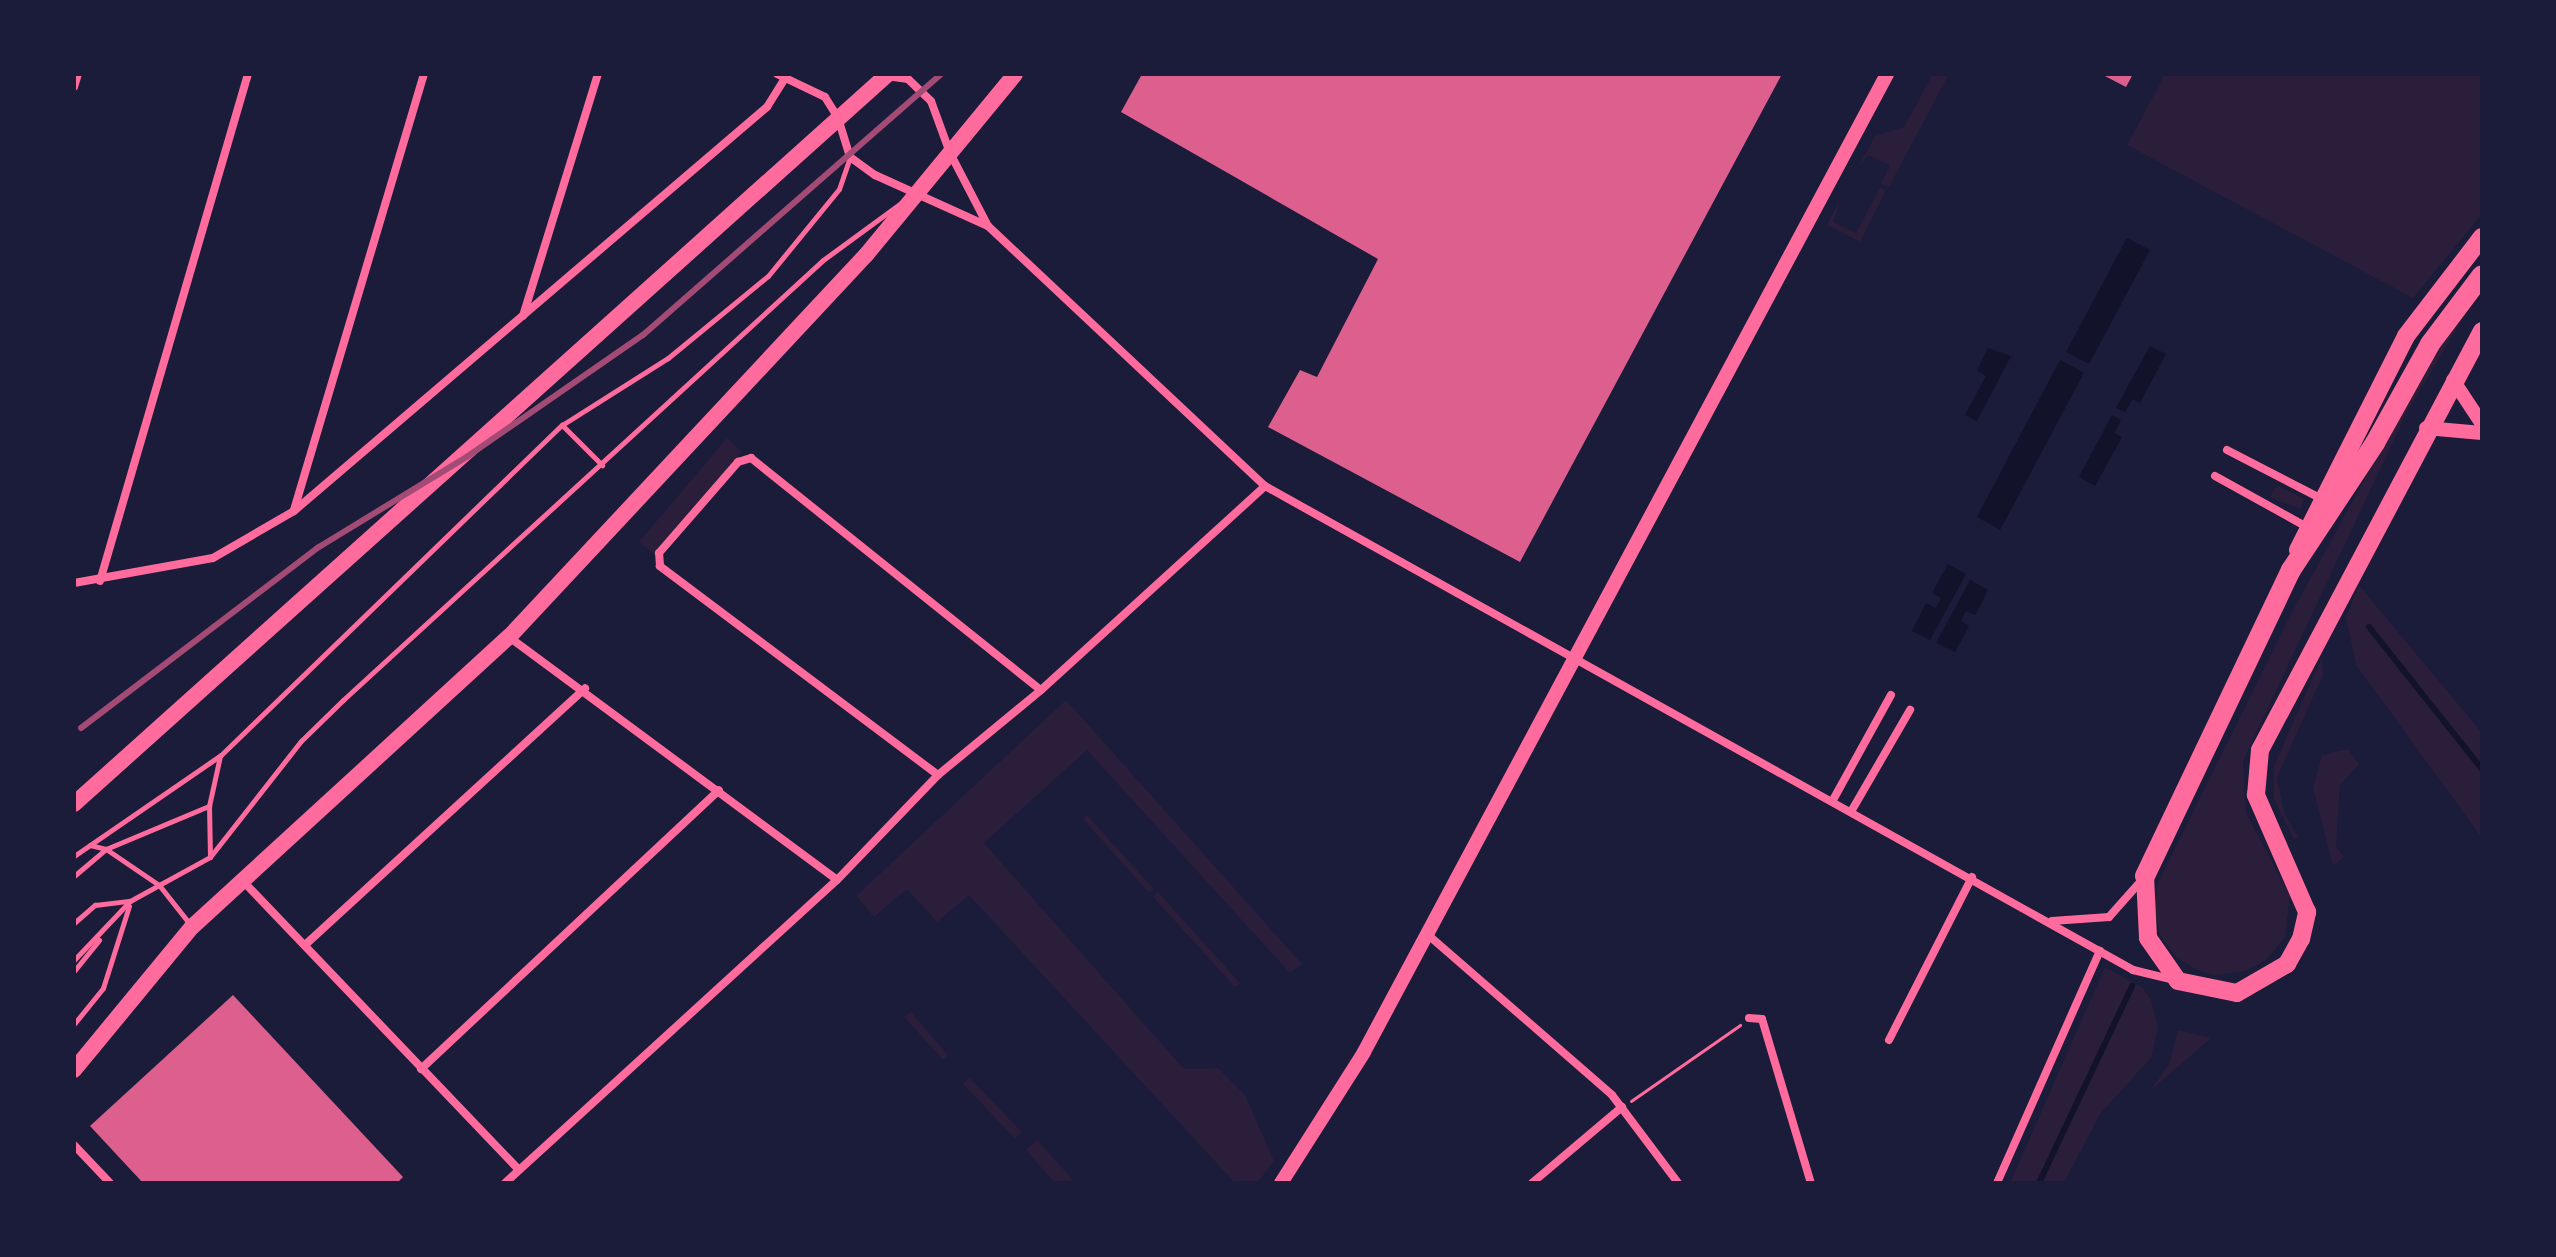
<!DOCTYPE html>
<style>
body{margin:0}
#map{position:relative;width:2556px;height:1257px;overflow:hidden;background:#1b1b3a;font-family:Lato,sans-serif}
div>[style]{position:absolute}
.green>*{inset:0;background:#2a1e3b}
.water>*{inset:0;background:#12122b}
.stream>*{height:6px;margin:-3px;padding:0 3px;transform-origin:3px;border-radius:3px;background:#12122b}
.building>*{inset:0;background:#dd5f8e}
.path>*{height:3px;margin:-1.5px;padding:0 1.5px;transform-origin:1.5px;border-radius:1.5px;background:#ff6b9d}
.service>*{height:5px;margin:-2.5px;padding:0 2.5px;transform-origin:2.5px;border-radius:2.5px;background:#ff6b9d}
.minor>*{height:8px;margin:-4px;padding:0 4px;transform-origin:4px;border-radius:4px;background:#ff6b9d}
.tertiary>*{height:14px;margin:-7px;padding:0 7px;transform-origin:7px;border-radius:7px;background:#ff6b9d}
.primary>*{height:16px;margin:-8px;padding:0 8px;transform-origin:8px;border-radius:8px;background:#ff6b9d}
.trunk>*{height:18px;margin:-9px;padding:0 9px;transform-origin:9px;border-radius:9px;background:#ff6b9d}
.motorway>*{height:20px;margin:-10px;padding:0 10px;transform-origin:10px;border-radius:10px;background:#ff6b9d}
.rail>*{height:6px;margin:-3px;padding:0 3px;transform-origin:3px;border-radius:3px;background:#a44b75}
span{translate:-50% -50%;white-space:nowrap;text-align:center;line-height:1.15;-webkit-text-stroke:6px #1b1b3a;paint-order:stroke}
.frame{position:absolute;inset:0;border:76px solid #1b1b3a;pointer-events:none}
</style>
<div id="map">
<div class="green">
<div style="clip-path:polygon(1933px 74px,1949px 74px,1889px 187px,1881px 184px,1890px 165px,1868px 155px,1857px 169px,1875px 136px,1904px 127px)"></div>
<div style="clip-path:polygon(2165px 74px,2482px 74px,2482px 214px,2413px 298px,2127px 145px)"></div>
<div style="clip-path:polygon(1880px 188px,1886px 191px,1860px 242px,1827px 225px,1840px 200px,1833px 222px,1856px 233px)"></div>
<div style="clip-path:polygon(2482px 286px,2406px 414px,2243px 761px,2246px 813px,2290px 896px,2285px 937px,2267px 959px,2246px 971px,2213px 975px,2193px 968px,2176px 957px,2160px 935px,2154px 906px,2158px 883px,2292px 612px,2434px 353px)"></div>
<div style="clip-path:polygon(727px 438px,742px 452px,655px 555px,639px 542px)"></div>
<div style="clip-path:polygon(2277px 485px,2304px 499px,2301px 509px,2270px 497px)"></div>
<div style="clip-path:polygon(2359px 585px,2482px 733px,2482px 838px,2356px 665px,2346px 617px)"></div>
<div style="clip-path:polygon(2322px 657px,2323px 675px,2277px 777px,2284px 813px,2298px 837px,2294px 840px,2274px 799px,2274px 766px)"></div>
<div style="clip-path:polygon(1066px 700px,1302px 964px,1290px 973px,1087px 750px,984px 843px,1184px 1069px,1218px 1068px,1245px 1095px,1274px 1161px,1257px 1183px,1235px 1183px,969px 895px,937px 922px,907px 889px,874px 917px,856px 896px)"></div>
<div style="clip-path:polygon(2348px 749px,2359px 764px,2340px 785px,2336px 847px,2344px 857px,2333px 866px,2313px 788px,2322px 755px)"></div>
<div style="clip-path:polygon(1087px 815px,1154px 889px,1149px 893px,1083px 819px)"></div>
<div style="clip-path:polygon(1158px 892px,1240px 983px,1235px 987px,1153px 897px)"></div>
<div style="clip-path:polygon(2105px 967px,2143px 988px,2151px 1000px,2158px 1027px,2151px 1058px,2100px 1114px,2064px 1183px,2010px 1183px)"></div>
<div style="clip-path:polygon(911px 1012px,948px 1055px,943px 1060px,904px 1017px)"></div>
<div style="clip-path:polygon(2178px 1030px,2211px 1038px,2150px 1091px,2169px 1064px)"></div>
<div style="clip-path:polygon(970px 1078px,1022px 1132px,1015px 1139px,963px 1084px)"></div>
<div style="clip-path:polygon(1037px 1140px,1076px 1183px,1055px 1183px,1026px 1150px)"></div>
</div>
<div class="water">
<div style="clip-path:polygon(2127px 238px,2150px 250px,2089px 364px,2066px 352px)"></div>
<div style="clip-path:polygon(2150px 346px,2166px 354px,2140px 403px,2133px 399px,2125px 412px,2116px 408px)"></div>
<div style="clip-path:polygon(1988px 348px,2011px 356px,1977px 421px,1965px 415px,1986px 376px,1977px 370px)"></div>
<div style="clip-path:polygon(2060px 360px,2084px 373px,2000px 530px,1977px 517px)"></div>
<div style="clip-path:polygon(2112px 415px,2121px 420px,2114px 433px,2122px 437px,2095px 486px,2079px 477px)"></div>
<div style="clip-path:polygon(1948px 564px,1966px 574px,1930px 640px,1912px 631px,1926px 603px,1936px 608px,1941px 598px,1932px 593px)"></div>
<div style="clip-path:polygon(1970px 580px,1988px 590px,1975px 615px,1966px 611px,1961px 621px,1969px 626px,1955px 652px,1936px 643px)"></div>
</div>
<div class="stream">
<div style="left:2369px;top:627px;width:181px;rotate:51.5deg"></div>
<div style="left:2039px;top:1183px;width:218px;rotate:-64.7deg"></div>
</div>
<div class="building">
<div style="clip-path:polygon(1142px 74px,1782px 74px,1520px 562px,1268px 427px,1300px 370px,1317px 377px,1378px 259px,1121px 112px)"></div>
<div style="clip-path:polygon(2101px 74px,2133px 74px,2126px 87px)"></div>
<div style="clip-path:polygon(233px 995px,403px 1177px,397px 1183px,143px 1183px,90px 1126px)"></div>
</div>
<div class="path">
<div style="left:1631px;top:1101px;width:133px;rotate:-34.9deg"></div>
</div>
<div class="service">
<div style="left:562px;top:425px;width:57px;rotate:45deg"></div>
<div style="left:90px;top:845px;width:16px;rotate:14deg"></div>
<div style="left:106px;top:849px;width:64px;rotate:34.2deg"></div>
<div style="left:159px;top:885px;width:48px;rotate:51.7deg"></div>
<div style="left:74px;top:856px;width:178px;rotate:-34.5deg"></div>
<div style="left:221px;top:755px;width:475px;rotate:-44.1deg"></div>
<div style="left:562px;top:425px;width:125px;rotate:-32.3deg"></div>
<div style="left:668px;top:358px;width:129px;rotate:-39.4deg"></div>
<div style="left:768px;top:276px;width:112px;rotate:-50.8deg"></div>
<div style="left:839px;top:189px;width:34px;rotate:-71deg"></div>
<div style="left:210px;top:857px;width:51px;rotate:-91.1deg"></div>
<div style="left:209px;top:806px;width:51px;rotate:-77.6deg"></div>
<div style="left:74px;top:876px;width:42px;rotate:-40.2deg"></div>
<div style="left:106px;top:849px;width:112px;rotate:-22.7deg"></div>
<div style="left:74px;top:923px;width:28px;rotate:-41deg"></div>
<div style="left:95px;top:905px;width:34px;rotate:-7deg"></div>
<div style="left:74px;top:960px;width:81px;rotate:-46.5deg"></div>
<div style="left:130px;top:901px;width:91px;rotate:-28.8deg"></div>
<div style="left:210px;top:857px;width:147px;rotate:-51.9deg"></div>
<div style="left:301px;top:741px;width:59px;rotate:-44.3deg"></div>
<div style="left:343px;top:700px;width:651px;rotate:-42.51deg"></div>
<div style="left:823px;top:260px;width:97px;rotate:-36.2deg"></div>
<div style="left:74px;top:971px;width:40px;rotate:-51deg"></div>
<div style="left:74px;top:1024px;width:46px;rotate:-51.1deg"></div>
<div style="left:103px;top:988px;width:86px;rotate:-72.4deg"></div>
</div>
<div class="minor">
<div style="left:777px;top:74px;width:53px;rotate:25.6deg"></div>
<div style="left:825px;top:97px;width:25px;rotate:58deg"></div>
<div style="left:838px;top:118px;width:41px;rotate:72.9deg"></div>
<div style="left:850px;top:157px;width:31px;rotate:36deg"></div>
<div style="left:875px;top:175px;width:124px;rotate:24.3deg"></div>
<div style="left:988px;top:226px;width:380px;rotate:43.2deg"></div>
<div style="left:1265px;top:486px;width:994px;rotate:29.14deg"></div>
<div style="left:2133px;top:970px;width:42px;rotate:13.7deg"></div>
<div style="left:887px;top:76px;width:21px;rotate:8deg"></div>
<div style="left:908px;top:79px;width:32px;rotate:44deg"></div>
<div style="left:931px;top:101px;width:55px;rotate:69.9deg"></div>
<div style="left:950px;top:153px;width:82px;rotate:62.5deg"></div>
<div style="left:74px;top:87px;width:14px;rotate:-73deg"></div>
<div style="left:523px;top:316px;width:253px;rotate:-72.8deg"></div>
<div style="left:2227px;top:450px;width:107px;rotate:27.3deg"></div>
<div style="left:2215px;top:476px;width:105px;rotate:29deg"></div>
<div style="left:294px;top:510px;width:455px;rotate:-73.4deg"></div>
<div style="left:100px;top:581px;width:528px;rotate:-73.73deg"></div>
<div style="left:74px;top:583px;width:141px;rotate:-10.2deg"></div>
<div style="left:213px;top:558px;width:94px;rotate:-30.1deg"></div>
<div style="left:294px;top:511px;width:622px;rotate:-40.5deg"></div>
<div style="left:767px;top:107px;width:38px;rotate:-58deg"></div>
<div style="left:509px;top:637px;width:408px;rotate:36.5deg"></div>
<div style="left:938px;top:775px;width:348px;rotate:-143.1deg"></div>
<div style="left:660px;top:566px;width:13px;rotate:-94deg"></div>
<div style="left:659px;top:553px;width:121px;rotate:-49deg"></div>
<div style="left:738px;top:462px;width:14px;rotate:-17deg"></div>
<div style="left:751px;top:458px;width:371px;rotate:38.7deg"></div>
<div style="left:1833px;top:800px;width:120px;rotate:-61.1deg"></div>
<div style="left:1852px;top:810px;width:116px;rotate:-59.9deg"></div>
<div style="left:241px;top:879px;width:402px;rotate:46.3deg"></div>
<div style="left:2052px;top:921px;width:57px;rotate:-4deg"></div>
<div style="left:2109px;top:917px;width:48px;rotate:-48.4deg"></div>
<div style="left:1427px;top:934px;width:245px;rotate:41deg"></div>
<div style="left:1612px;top:1095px;width:110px;rotate:53.1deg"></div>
<div style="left:305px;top:945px;width:380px;rotate:-42.5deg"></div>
<div style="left:1749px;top:1018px;width:13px;rotate:4deg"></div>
<div style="left:1762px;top:1019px;width:171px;rotate:73.4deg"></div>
<div style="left:1889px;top:1040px;width:183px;rotate:-63deg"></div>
<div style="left:421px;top:1069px;width:408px;rotate:-43.1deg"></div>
<div style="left:74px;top:1145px;width:52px;rotate:46.5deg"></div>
<div style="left:505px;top:1183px;width:449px;rotate:-42.4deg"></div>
<div style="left:837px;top:880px;width:146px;rotate:-46.1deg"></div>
<div style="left:938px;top:775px;width:134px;rotate:-39.5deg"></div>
<div style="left:1041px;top:690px;width:303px;rotate:-42.3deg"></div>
<div style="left:1532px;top:1183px;width:118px;rotate:-40.2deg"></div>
<div style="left:1997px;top:1183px;width:254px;rotate:-66.1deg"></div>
</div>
<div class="tertiary">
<div style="left:2453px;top:380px;width:53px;rotate:56.6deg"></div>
<div style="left:2426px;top:428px;width:56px;rotate:5.1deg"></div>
<div style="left:1281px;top:1183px;width:155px;rotate:-57.6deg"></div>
<div style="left:1364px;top:1052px;width:1109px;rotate:-61.86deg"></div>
</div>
<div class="primary">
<div style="left:74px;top:804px;width:1093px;rotate:-41.89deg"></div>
<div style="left:74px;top:1070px;width:185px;rotate:-50.5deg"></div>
<div style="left:192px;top:927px;width:430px;rotate:-42.5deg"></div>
<div style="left:509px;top:637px;width:523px;rotate:-46.94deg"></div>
<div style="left:866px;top:255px;width:234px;rotate:-50.5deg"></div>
</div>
<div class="trunk">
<div style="left:2298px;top:550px;width:240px;rotate:-63.2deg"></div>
<div style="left:2406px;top:336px;width:125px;rotate:-52.5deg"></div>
<div style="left:2145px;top:876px;width:62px;rotate:87.2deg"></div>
<div style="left:2148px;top:938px;width:52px;rotate:55.1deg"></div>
<div style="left:2178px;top:981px;width:60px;rotate:11.5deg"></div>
<div style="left:2237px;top:993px;width:58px;rotate:-30.1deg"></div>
<div style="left:2287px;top:964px;width:29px;rotate:-61deg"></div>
<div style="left:2301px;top:939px;width:28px;rotate:-77deg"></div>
<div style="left:2307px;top:912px;width:128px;rotate:-113.6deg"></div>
<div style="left:2256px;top:795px;width:45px;rotate:-84.9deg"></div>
<div style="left:2260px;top:750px;width:474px;rotate:-62.1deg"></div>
</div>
<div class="motorway">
<div style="left:2145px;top:876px;width:339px;rotate:-64.5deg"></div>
<div style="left:2291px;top:570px;width:152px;rotate:-56.5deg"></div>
<div style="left:2375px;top:443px;width:113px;rotate:-60.9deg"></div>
<div style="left:2430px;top:344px;width:86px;rotate:-53deg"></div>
</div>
<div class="rail">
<div style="left:81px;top:728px;width:299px;rotate:-37.3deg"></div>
<div style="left:319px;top:547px;width:175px;rotate:-31.4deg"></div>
<div style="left:468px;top:456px;width:213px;rotate:-34.7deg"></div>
<div style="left:643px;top:335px;width:396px;rotate:-41.2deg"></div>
</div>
<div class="frame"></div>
</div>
